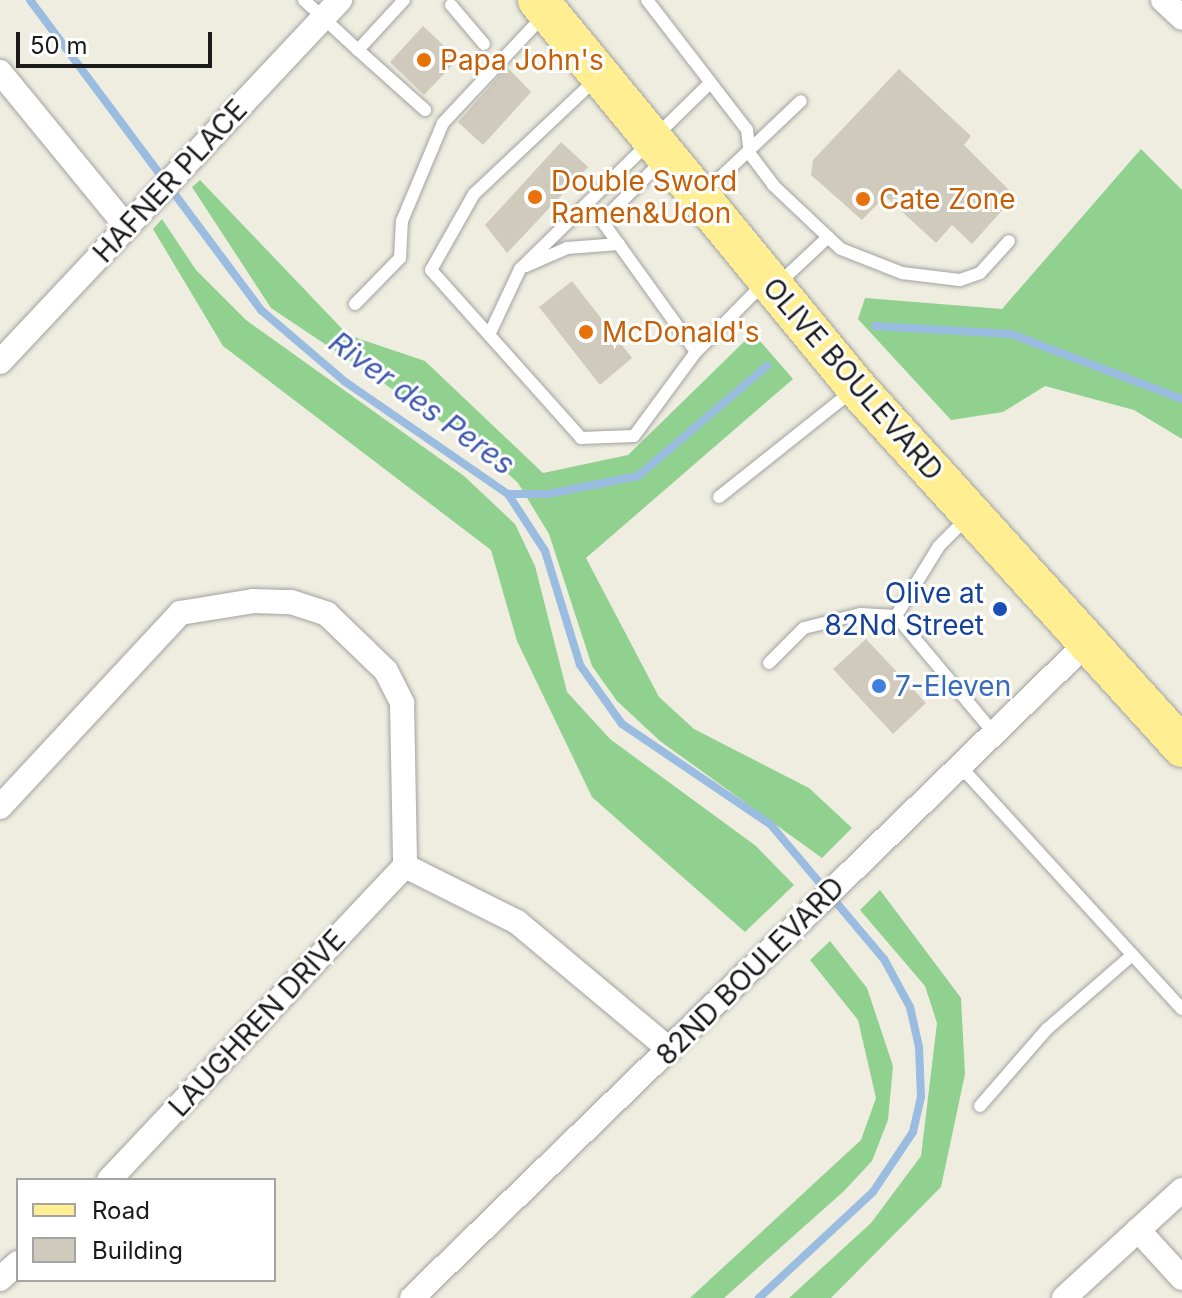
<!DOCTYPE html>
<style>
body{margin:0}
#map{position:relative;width:1182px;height:1298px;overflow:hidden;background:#eeeddf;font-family:Inter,sans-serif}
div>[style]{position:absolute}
.forest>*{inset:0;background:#90d18f}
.stream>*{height:8px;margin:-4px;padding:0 4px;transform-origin:4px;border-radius:4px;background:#9abce0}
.building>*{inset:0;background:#d0cabc}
.roads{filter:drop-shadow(0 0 2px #a2a2a2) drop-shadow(0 0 2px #a2a2a2)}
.lane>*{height:12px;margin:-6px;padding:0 6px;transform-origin:6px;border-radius:6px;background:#fff}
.street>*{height:24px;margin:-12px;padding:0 12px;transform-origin:12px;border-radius:12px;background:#fff}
.primary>*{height:40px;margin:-20px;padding:0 20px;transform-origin:20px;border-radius:20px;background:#ffef92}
.dots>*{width:22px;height:22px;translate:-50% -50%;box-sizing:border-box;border:4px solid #fff;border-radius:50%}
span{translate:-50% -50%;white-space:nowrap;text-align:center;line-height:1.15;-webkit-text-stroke:6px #fff;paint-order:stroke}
.food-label{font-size:28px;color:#c56008}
.left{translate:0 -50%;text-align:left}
.street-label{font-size:28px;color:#1b1b1b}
.transit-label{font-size:28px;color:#164399}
.right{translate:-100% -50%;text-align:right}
.shop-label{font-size:28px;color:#366cbe}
.water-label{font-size:30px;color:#4058b1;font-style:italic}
.legend{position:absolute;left:16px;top:1178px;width:260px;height:104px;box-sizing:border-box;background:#fff;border:2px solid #a4a4a4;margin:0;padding:10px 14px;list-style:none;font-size:24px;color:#1b1b1b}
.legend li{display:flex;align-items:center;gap:16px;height:40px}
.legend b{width:40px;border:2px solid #a4a4a4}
.scale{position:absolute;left:16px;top:32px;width:196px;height:36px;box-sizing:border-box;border:4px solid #1b1b1b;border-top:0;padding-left:10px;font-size:24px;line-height:28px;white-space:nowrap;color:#1b1b1b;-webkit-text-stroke:6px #fff;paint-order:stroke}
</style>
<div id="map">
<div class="forest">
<div style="clip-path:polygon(1141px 149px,1182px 190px,1182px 439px,1134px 410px,1045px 386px,1003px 412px,951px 420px,858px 319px,865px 298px,1002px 309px)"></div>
<div style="clip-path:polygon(200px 180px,348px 335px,425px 361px,543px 473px,628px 455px,753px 333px,793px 379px,586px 558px,659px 697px,694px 729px,809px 788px,852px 828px,822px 858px,660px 741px,617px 701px,592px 666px,549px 534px,518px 483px,479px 447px,271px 308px,192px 187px)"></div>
<div style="clip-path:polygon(162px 219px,196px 270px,246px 320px,464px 476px,515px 524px,535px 566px,567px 692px,610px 739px,756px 846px,794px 885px,745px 932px,592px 797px,517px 641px,491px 550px,223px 346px,153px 229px)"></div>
<div style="clip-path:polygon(880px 890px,961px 998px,965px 1074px,941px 1187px,831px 1298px,789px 1298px,871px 1223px,921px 1156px,937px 1023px,925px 986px,860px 910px)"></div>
<div style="clip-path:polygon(830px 941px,867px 988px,893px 1066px,888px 1120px,872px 1161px,844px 1191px,724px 1298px,690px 1298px,861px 1140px,876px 1098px,858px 1020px,810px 960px)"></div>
</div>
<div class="stream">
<div style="left:30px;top:0;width:387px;rotate:53.3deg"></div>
<div style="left:261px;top:310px;width:109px;rotate:40.5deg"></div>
<div style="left:344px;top:381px;width:199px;rotate:34.6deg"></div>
<div style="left:508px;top:494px;width:68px;rotate:57deg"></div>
<div style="left:545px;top:551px;width:119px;rotate:72.9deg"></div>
<div style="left:580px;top:665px;width:72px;rotate:54.6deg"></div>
<div style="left:622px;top:724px;width:180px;rotate:34.1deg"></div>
<div style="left:771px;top:825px;width:175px;rotate:49.9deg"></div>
<div style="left:884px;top:959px;width:55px;rotate:61.6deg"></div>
<div style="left:910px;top:1007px;width:41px;rotate:77.3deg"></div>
<div style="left:919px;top:1047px;width:50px;rotate:87.7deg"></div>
<div style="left:921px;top:1097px;width:36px;rotate:103deg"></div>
<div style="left:913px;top:1132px;width:72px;rotate:123.7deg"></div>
<div style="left:873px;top:1192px;width:156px;rotate:137.1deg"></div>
<div style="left:875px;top:326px;width:136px;rotate:3.4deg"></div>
<div style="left:1011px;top:334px;width:183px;rotate:20.8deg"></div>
<div style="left:508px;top:494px;width:40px"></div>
<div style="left:548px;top:494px;width:92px;rotate:-11.3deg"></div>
<div style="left:638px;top:476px;width:170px;rotate:-40.5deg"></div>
</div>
<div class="building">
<div style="clip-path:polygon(423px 26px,458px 59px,424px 95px,390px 62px)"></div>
<div style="clip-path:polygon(507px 67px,531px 92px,483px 145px,458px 122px)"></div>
<div style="clip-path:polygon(899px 69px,971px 136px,964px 145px,1015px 196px,972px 244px,952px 225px,936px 243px,885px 196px,862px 220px,811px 175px,813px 160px)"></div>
<div style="clip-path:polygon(561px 142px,588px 167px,507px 253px,485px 225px)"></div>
<div style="clip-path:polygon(572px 281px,632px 358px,600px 385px,539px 307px)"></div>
<div style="clip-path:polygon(866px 639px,926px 703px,893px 734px,833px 669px)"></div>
</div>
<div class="roads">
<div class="lane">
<div style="left:304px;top:0;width:74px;rotate:42.8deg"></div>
<div style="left:358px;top:50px;width:68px;rotate:-47.4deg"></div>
<div style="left:647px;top:0;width:164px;rotate:52.4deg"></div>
<div style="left:747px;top:130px;width:24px;rotate:83deg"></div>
<div style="left:750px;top:154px;width:39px;rotate:53deg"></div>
<div style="left:773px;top:185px;width:93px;rotate:43.3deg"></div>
<div style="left:841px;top:249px;width:66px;rotate:21.5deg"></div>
<div style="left:902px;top:273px;width:58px;rotate:6.9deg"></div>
<div style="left:960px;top:280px;width:21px;rotate:-19deg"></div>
<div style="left:980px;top:273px;width:43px;rotate:-47.8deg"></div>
<div style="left:451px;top:5px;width:51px;rotate:49.8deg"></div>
<div style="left:358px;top:50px;width:90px;rotate:41.8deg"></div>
<div style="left:595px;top:80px;width:166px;rotate:136.7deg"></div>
<div style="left:474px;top:194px;width:87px;rotate:119.5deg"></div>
<div style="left:431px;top:270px;width:225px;rotate:48.2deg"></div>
<div style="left:581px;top:438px;width:53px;rotate:-2.2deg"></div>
<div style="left:634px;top:436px;width:104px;rotate:-53.6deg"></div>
<div style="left:696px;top:352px;width:97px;rotate:-45.4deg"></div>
<div style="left:663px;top:160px;width:86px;rotate:135deg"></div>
<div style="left:602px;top:221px;width:161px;rotate:54.3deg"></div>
<div style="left:705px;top:192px;width:132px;rotate:-43.5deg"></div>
<div style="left:526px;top:266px;width:45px;rotate:-23.7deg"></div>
<div style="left:567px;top:248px;width:52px;rotate:-4.4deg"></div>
<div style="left:778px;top:284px;width:69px;rotate:-43.2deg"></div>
<div style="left:355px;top:304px;width:64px;rotate:-45.6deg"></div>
<div style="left:400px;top:258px;width:37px;rotate:-87deg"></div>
<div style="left:402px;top:221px;width:106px;rotate:-67.3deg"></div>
<div style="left:443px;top:123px;width:149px;rotate:-46.9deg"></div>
<div style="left:489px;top:335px;width:73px;rotate:-64.8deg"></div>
<div style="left:520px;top:269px;width:266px;rotate:-44.4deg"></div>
<div style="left:719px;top:497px;width:169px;rotate:-38.5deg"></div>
<div style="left:968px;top:517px;width:41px;rotate:135deg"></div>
<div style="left:939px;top:546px;width:82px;rotate:121.6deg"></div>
<div style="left:896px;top:616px;width:153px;rotate:50.1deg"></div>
<div style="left:769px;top:663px;width:49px;rotate:-45deg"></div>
<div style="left:804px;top:628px;width:58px;rotate:-14deg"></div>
<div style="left:860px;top:614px;width:36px;rotate:3deg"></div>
<div style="left:960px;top:766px;width:329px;rotate:47.6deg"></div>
<div style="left:980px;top:1106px;width:102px;rotate:-49deg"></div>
<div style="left:1047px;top:1029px;width:113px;rotate:-41deg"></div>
</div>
<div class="street">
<div style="left:1163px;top:0;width:26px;rotate:43deg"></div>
<div style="left:0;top:72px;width:200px;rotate:50.7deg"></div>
<div style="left:0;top:362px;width:497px;rotate:-46.8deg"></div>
<div style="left:0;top:807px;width:265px;rotate:-47.1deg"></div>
<div style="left:180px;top:613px;width:74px;rotate:-9.3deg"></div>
<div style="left:253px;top:601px;width:38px;rotate:2deg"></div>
<div style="left:291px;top:602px;width:38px;rotate:18deg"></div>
<div style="left:327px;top:614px;width:82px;rotate:44deg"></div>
<div style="left:386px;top:671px;width:36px;rotate:63deg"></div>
<div style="left:402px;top:703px;width:163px;rotate:88.9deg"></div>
<div style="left:405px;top:866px;width:125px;rotate:26.6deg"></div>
<div style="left:517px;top:922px;width:199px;rotate:39.9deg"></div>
<div style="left:109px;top:1180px;width:432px;rotate:-46.7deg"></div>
<div style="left:1138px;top:1230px;width:65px;rotate:47.5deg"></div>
<div style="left:0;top:1279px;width:24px;rotate:-42deg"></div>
<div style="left:412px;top:1298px;width:941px;rotate:-44.14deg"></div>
<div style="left:1064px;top:1298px;width:160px;rotate:-42.5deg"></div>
</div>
<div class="primary">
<div style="left:538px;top:0;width:501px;rotate:50.59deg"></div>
<div style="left:856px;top:387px;width:486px;rotate:47.8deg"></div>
</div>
</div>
<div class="dots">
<div style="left:424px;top:60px;background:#e8710a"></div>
<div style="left:535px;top:197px;background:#e8710a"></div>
<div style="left:863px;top:199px;background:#e8710a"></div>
<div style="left:586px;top:332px;background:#e8710a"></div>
<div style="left:1000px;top:609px;background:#1a4fb4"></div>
<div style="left:879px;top:686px;background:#3f7fe0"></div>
</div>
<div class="food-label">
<span class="left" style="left:440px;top:60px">Papa John's</span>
<span class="left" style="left:551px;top:197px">Double Sword<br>Ramen&amp;Udon</span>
<span class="left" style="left:879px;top:199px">Cate Zone</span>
<span class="left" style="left:602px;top:332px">McDonald's</span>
</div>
<div class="street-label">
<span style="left:170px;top:181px;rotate:-47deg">HAFNER PLACE</span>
<span style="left:853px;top:379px;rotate:49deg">OLIVE BOULEVARD</span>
<span style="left:750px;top:971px;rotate:-45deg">82ND BOULEVARD</span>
<span style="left:257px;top:1023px;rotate:-47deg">LAUGHREN DRIVE</span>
</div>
<div class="transit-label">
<span class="right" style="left:984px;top:609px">Olive at<br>82Nd Street</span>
</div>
<div class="shop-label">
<span class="left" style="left:895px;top:686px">7-Eleven</span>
</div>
<div class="water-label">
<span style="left:422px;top:403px;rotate:36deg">River des Peres</span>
</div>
<ul class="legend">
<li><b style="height:10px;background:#ffef92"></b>Road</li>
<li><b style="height:22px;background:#d0cabc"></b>Building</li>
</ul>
<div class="scale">50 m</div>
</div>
